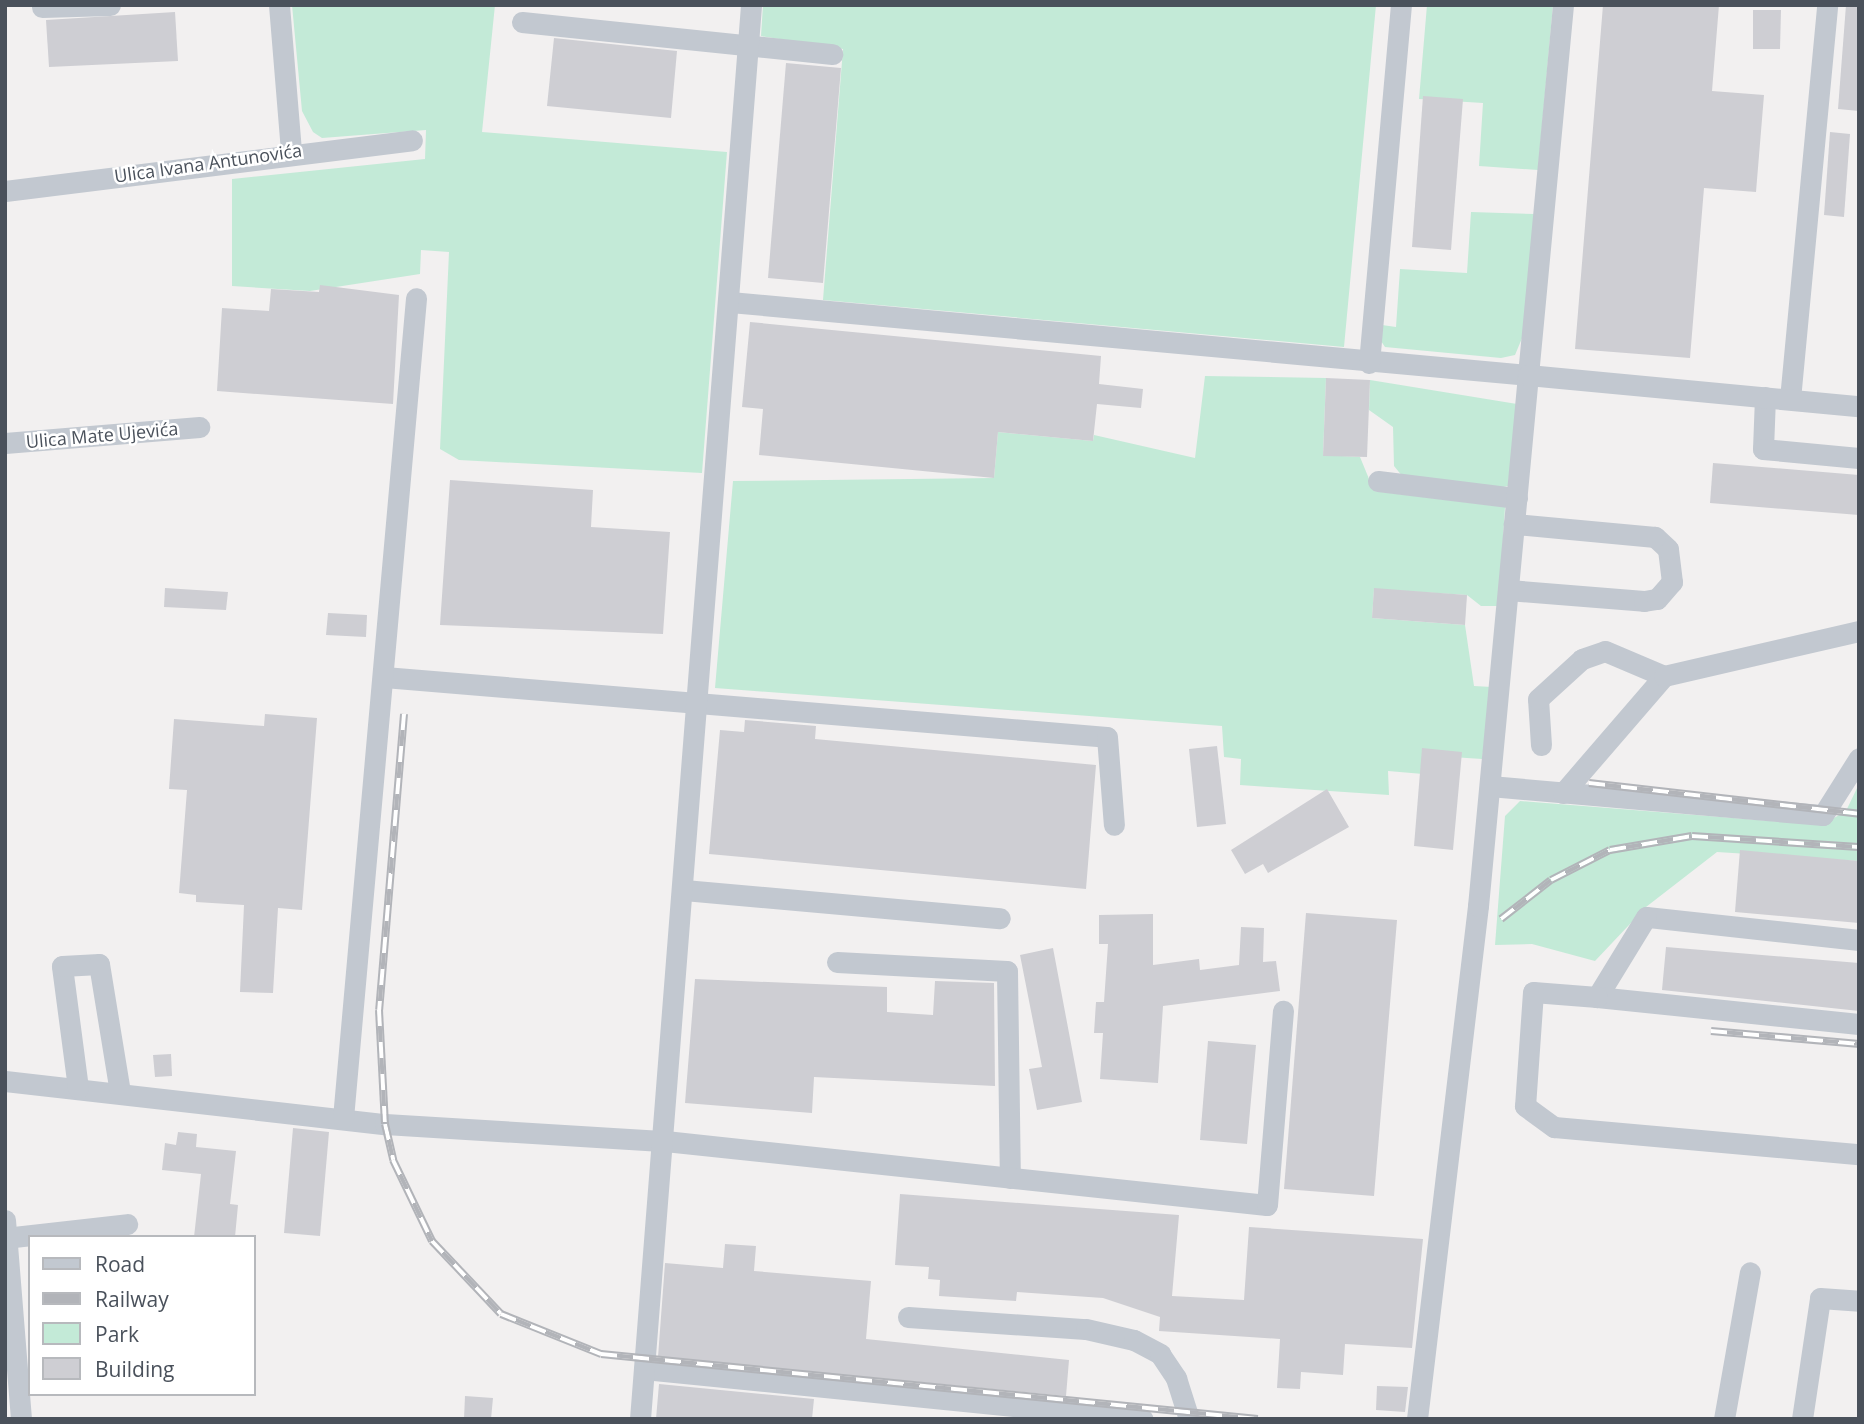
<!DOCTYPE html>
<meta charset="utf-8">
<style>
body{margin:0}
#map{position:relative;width:1864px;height:1424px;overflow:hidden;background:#f2f0f0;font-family:"Open Sans",sans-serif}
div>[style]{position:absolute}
.green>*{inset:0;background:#c3ead7}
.building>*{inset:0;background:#ceced3}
.minor>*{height:21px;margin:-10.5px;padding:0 10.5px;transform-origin:10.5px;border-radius:10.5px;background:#c2c8d0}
.rail>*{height:8px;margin-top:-4px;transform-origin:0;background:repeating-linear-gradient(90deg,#fff 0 16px,#b2b4b9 0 32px);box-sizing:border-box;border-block:2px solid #b2b4b9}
span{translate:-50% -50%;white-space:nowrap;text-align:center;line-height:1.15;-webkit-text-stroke:5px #fff;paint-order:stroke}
.street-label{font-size:18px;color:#4a515b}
.frame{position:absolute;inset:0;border:7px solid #4a515b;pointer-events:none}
.legend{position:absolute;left:28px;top:1235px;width:228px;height:161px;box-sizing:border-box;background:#fff;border:2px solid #b7b9bd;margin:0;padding:9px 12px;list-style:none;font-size:21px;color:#4a515b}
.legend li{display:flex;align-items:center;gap:14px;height:35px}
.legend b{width:35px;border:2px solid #b7b9bd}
</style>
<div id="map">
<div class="green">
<div style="clip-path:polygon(292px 5px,495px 5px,482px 132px,727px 152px,702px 473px,459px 460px,440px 449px,449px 252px,421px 250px,420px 274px,310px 291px,232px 286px,232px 179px,425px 159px,426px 130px,322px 138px,313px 132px,302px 111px)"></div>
<div style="clip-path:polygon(763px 5px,1376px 5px,1344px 347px,823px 300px,843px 49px,761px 36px)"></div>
<div style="clip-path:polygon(1427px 5px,1553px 5px,1538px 170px,1479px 166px,1483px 103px,1419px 99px)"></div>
<div style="clip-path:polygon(1471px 212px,1534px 214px,1525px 331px,1515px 355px,1501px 358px,1385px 347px,1379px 338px,1382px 325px,1396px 327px,1400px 269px,1467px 273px)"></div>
<div style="clip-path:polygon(1205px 376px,1326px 378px,1323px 455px,1360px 457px,1374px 491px,1505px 507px,1499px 606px,1481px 606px,1467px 595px,1374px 589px,1372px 618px,1465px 625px,1474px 686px,1492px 687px,1482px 759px,1422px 755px,1423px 774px,1388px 771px,1389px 795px,1240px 785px,1241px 759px,1224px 757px,1222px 726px,715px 688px,733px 481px,994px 478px,998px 432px,1093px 441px,1094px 435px,1195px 458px)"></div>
<div style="clip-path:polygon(1370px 380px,1517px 404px,1508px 486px,1494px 489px,1403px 477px,1394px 466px,1393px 427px,1369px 410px)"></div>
<div style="clip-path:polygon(1859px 784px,1859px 861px,1717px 852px,1646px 907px,1595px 961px,1532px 944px,1495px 945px,1505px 816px,1520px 801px,1822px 825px,1846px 811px)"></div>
</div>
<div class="building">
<div style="clip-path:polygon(1603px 5px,1719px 5px,1712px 91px,1764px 95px,1756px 192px,1704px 188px,1690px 358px,1575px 349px)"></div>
<div style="clip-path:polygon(1846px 5px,1859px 5px,1859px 111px,1838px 109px)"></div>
<div style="clip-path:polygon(1753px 10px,1781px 10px,1780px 49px,1753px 49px)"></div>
<div style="clip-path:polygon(175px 12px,178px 61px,49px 67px,46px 20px)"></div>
<div style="clip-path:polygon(554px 38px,677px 51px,671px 118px,547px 106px)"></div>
<div style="clip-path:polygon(786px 63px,841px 68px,823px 283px,768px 278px)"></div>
<div style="clip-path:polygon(1423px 96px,1463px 99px,1451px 250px,1412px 247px)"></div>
<div style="clip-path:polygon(1830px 132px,1850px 134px,1844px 217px,1824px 215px)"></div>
<div style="clip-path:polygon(320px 285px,399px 295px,393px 404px,217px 391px,222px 308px,269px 311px,271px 289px,319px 292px)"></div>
<div style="clip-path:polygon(750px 322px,1101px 356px,1099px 384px,1143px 389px,1141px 408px,1097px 404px,1093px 441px,998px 432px,994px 478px,759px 455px,763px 409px,742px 407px)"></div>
<div style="clip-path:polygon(1326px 378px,1370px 380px,1367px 457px,1323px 456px)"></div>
<div style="clip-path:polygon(1713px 463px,1859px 475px,1859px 515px,1710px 503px)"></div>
<div style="clip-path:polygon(450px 480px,593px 490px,591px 527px,670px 532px,663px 634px,440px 625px)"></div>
<div style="clip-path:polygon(165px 588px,228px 592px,226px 610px,164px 607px)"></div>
<div style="clip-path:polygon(1374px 588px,1467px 595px,1465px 625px,1372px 618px)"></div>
<div style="clip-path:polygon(328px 613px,367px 615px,366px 637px,326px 635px)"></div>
<div style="clip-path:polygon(265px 714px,317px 718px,302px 910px,278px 908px,273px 993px,240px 992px,244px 905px,196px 902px,196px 895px,179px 893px,187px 790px,169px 789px,174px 719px,264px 726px)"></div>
<div style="clip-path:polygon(745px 720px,816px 726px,815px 739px,1096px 765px,1086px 889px,709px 854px,720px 730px,744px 732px)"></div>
<div style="clip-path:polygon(1217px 746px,1226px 824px,1197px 827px,1189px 749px)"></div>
<div style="clip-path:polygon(1422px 748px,1462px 752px,1453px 850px,1414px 846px)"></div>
<div style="clip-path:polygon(1327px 789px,1349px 827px,1268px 873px,1263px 864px,1245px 874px,1231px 850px)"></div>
<div style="clip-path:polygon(1740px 850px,1859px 861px,1859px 923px,1735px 912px)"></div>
<div style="clip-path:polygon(1306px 913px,1397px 920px,1374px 1196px,1284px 1189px)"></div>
<div style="clip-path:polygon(1153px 914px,1153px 965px,1199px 959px,1200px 970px,1239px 965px,1241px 927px,1264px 928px,1263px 962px,1276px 961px,1280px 991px,1163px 1006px,1158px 1083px,1100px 1079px,1103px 1033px,1094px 1033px,1096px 1002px,1104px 1002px,1108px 944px,1099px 944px,1099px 915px)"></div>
<div style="clip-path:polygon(1666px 947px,1859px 963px,1859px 1011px,1662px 990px)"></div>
<div style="clip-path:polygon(1053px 948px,1082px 1102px,1037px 1110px,1029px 1069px,1042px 1067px,1020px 955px)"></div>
<div style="clip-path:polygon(695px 979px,887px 987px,887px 1012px,933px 1015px,935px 981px,994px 983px,995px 1086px,814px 1077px,812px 1113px,685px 1103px)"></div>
<div style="clip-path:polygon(1208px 1041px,1256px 1045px,1247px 1144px,1200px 1140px)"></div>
<div style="clip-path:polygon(171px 1054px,172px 1076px,155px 1077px,153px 1055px)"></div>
<div style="clip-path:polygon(293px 1128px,329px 1132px,320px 1236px,284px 1233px)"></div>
<div style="clip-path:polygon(178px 1132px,197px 1134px,196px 1147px,236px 1151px,230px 1204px,238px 1205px,235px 1237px,194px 1237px,201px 1174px,162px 1170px,165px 1143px,176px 1145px)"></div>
<div style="clip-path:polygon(900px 1194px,1179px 1215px,1172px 1296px,1244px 1300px,1249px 1227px,1423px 1239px,1412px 1348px,1345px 1344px,1343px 1375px,1301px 1372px,1300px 1389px,1277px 1388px,1280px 1339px,1159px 1331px,1160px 1317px,1103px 1298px,1017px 1292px,1016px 1301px,939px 1296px,940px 1280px,928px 1279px,929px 1267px,895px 1265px)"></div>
<div style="clip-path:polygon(725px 1244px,756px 1246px,754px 1271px,871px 1281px,866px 1339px,1069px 1360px,1066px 1396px,658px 1357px,665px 1263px,723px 1268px)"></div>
<div style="clip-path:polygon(659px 1384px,814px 1399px,812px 1419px,656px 1419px)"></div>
<div style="clip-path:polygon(1377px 1386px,1408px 1387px,1405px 1412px,1376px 1410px)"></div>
<div style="clip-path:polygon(465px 1396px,493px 1398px,491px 1419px,464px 1419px)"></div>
</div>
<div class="minor">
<div style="left:279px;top:5px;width:147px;rotate:85.3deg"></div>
<div style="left:42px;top:7px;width:68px;rotate:-1.7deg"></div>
<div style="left:522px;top:22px;width:312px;rotate:5.9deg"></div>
<div style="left:5px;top:191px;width:410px;rotate:-7.1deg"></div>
<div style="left:730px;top:302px;width:801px;rotate:5.23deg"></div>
<div style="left:1528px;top:375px;width:372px;rotate:-84.6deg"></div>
<div style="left:1369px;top:363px;width:359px;rotate:-84.9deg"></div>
<div style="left:1765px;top:397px;width:52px;rotate:92.2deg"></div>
<div style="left:1763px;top:449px;width:96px;rotate:5.4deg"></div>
<div style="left:1790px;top:399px;width:396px;rotate:-84.6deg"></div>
<div style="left:5px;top:443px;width:195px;rotate:-4.7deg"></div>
<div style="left:1378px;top:481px;width:140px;rotate:7deg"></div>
<div style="left:1508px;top:590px;width:136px;rotate:4.6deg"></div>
<div style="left:1644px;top:601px;width:13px;rotate:-9deg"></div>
<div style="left:1657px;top:599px;width:23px;rotate:-49deg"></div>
<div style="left:1672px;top:582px;width:33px;rotate:-97deg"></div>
<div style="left:1668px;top:549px;width:18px;rotate:-137deg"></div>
<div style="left:1655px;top:537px;width:142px;rotate:-174.7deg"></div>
<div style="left:384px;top:677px;width:725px;rotate:4.74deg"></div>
<div style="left:1107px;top:737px;width:88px;rotate:85.5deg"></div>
<div style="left:1541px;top:745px;width:46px;rotate:-93.7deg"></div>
<div style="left:1538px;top:699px;width:59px;rotate:-42.3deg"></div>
<div style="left:1582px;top:659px;width:24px;rotate:-19deg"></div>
<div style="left:1605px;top:651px;width:64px;rotate:23deg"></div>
<div style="left:1490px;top:786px;width:334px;rotate:5deg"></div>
<div style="left:1823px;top:815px;width:67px;rotate:-57.7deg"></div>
<div style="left:1563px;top:793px;width:155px;rotate:-49.2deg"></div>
<div style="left:1664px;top:676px;width:200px;rotate:-13deg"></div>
<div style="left:684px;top:890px;width:317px;rotate:5.1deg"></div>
<div style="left:1859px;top:940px;width:214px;rotate:-173.8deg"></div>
<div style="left:1646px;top:917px;width:94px;rotate:121.5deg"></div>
<div style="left:1597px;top:997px;width:263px;rotate:5.9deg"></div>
<div style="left:837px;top:962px;width:170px;rotate:3deg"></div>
<div style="left:1007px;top:971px;width:207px;rotate:89.2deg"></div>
<div style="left:1597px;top:997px;width:64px;rotate:-175.5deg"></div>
<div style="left:1533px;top:992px;width:114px;rotate:94deg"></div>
<div style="left:1525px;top:1106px;width:36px;rotate:36deg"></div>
<div style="left:1554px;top:1127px;width:306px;rotate:5.1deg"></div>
<div style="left:5px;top:1081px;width:382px;rotate:6.5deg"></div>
<div style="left:385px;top:1124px;width:281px;rotate:3.5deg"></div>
<div style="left:665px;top:1141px;width:605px;rotate:6.07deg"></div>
<div style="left:1267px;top:1205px;width:195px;rotate:-85.3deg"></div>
<div style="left:78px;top:1088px;width:123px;rotate:-97.5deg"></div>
<div style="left:62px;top:966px;width:37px;rotate:-3deg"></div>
<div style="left:99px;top:964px;width:130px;rotate:80.7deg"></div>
<div style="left:343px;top:1118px;width:823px;rotate:-84.91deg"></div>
<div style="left:5px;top:1220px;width:200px;rotate:85.4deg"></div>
<div style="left:5px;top:1238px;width:123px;rotate:-6.5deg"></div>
<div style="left:908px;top:1317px;width:178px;rotate:3.9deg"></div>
<div style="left:1086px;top:1329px;width:49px;rotate:12.9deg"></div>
<div style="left:1134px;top:1340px;width:30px;rotate:28deg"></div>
<div style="left:1160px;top:1354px;width:29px;rotate:56deg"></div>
<div style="left:1176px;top:1378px;width:43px;rotate:72.4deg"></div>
<div style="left:644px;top:1369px;width:501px;rotate:5.73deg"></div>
<div style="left:640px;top:1419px;width:1418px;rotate:-85.51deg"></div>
<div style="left:1417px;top:1419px;width:517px;rotate:-83.22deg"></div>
<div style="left:1478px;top:906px;width:533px;rotate:-84.62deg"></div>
<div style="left:1528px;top:375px;width:332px;rotate:5.4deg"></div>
<div style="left:1724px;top:1419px;width:149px;rotate:-80deg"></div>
<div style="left:1802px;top:1419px;width:122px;rotate:-81.5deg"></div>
<div style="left:1820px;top:1298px;width:39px;rotate:4deg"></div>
</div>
<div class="rail">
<div style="left:404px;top:714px;width:297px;rotate:94.8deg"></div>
<div style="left:379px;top:1010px;width:114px;rotate:87deg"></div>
<div style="left:385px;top:1124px;width:37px;rotate:77deg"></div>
<div style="left:393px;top:1160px;width:90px;rotate:64.3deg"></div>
<div style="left:432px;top:1241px;width:100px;rotate:46.6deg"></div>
<div style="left:501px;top:1314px;width:108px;rotate:21.8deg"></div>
<div style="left:601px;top:1354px;width:660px;rotate:5.65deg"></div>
<div style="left:1589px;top:783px;width:272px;rotate:6.5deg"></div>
<div style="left:1501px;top:919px;width:63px;rotate:-38deg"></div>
<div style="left:1551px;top:880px;width:66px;rotate:-27deg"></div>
<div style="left:1610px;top:850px;width:83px;rotate:-9.7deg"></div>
<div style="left:1692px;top:836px;width:167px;rotate:3.8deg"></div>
<div style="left:1711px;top:1031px;width:149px;rotate:5deg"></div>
</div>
<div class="street-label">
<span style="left:208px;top:163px;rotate:-8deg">Ulica Ivana Antunovića</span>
<span style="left:102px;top:435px;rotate:-5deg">Ulica Mate Ujevića</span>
</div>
<div class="frame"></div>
<ul class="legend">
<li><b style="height:9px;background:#c2c8d0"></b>Road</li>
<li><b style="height:9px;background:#b2b4b9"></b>Railway</li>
<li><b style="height:19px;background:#c3ead7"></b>Park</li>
<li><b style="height:19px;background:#ceced3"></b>Building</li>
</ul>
</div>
